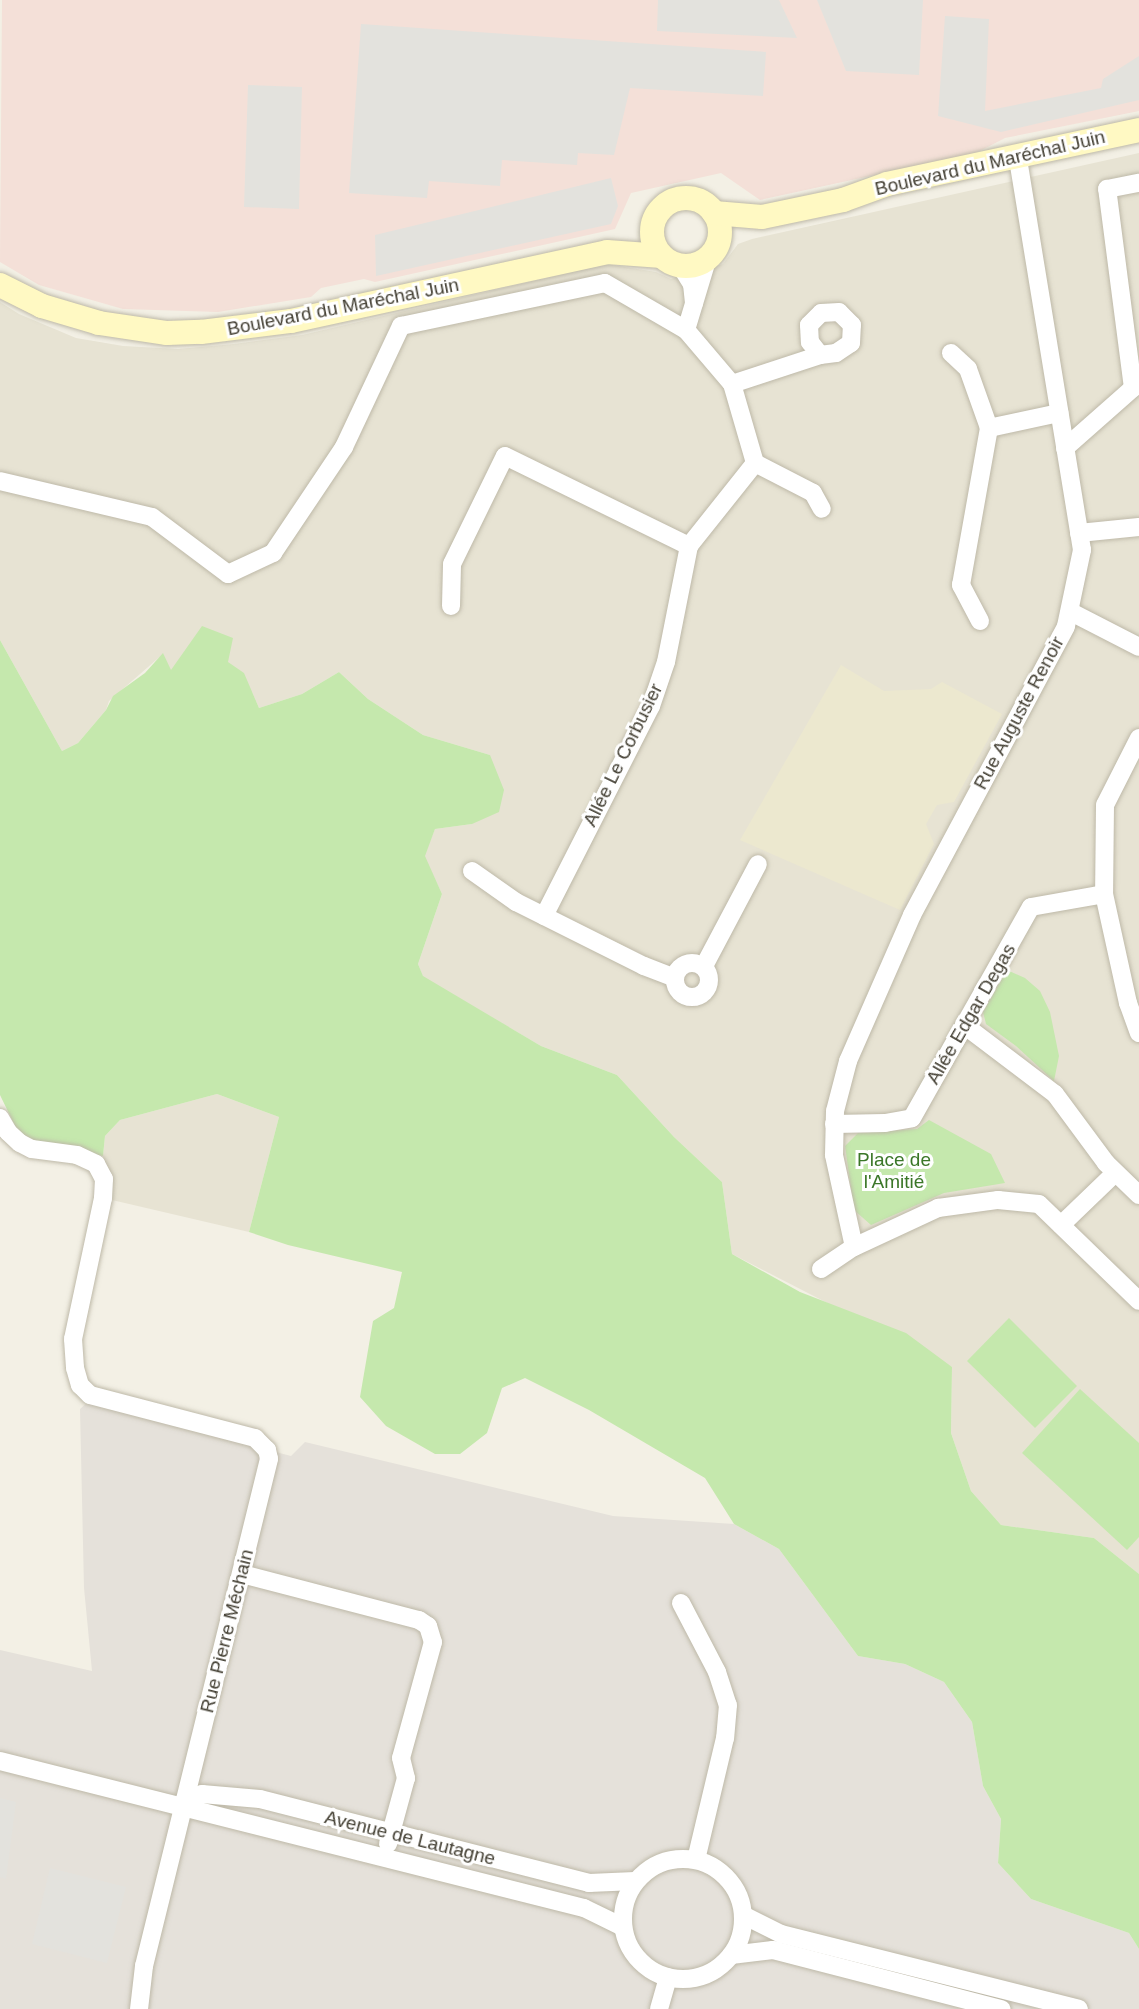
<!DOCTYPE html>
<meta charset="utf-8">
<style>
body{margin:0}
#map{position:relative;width:1139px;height:2009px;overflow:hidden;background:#f3f0e5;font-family:Arial,sans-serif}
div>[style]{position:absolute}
.residential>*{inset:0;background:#e7e3d3}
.industrial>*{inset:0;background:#e5e1da}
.education>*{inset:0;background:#ece8cf}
.medical>*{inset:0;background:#f4e0d8}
.green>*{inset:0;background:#c5e8ad}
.parking>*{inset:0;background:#e3e2dd}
.roads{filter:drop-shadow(0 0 2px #beb9a8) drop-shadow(0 0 2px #beb9a8)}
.minor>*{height:18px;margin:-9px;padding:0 9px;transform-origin:9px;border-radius:9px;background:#fff}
.minor>.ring{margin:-9px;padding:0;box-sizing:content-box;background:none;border:18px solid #fff;border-radius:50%}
.secondary>*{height:24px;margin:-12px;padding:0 12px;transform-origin:12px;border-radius:12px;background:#fff9c3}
.secondary>.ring{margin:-12px;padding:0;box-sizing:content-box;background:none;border:24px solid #fff9c3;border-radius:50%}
span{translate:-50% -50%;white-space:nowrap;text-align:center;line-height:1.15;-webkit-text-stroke:6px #fff;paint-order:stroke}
.street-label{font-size:19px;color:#454135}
.park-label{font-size:19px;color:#3b7728}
</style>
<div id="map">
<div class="residential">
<div style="clip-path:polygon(1139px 153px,1139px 1574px,1094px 1538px,1001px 1525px,971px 1491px,951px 1433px,952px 1367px,732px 1254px,722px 1182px,674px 1137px,617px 1075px,541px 1046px,423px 977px,418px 964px,442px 894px,424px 856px,435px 829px,472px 824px,490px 755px,423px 735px,368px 699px,339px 672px,302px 694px,259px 708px,252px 692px,170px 670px,163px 654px,109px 701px,106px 710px,78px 743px,62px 751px,0 640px,0 302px,19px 314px,76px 338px,123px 346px,178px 349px,234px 344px,302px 335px,606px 264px,656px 272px,671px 279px,723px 264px,738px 244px,752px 239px)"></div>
<div style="clip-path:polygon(217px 1094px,279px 1117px,249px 1232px,112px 1200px,103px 1156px,105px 1136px,120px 1120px)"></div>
</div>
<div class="industrial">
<div style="clip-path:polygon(88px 1402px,291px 1456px,305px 1442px,613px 1516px,734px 1524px,779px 1549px,858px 1656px,905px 1664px,944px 1682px,972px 1722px,983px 1786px,1001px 1819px,998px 1863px,1031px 1899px,1129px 1933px,1139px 1949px,1139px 2009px,0 2009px,0 1650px,92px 1671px,84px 1588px,80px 1409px)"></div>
</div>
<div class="education">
<div style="clip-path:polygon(841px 665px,884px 691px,931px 689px,942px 682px,1002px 714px,954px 802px,937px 805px,926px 824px,934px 844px,900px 910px,740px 840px)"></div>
</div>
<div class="medical">
<div style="clip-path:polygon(2px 0,1139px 0,1139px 111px,1005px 138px,976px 153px,760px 200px,721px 173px,631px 193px,615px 229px,375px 282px,364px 279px,321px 288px,311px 297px,218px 312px,123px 309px,39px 285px,0 262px)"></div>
</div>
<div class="green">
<div style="clip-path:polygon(202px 626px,233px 638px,228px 662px,244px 673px,259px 708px,302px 694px,339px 672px,368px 699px,423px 735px,490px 755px,504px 790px,499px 812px,472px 824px,435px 829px,425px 856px,442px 894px,418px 964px,423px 976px,541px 1046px,617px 1075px,674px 1137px,722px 1182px,732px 1254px,800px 1292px,906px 1333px,952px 1367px,951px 1433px,971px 1491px,1001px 1525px,1094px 1538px,1139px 1574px,1139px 1949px,1129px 1933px,1031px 1899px,998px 1863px,1001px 1819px,983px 1786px,972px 1722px,944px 1682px,905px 1664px,858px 1656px,779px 1549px,734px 1524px,705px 1478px,589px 1410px,525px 1378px,502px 1388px,487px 1433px,460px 1454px,435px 1454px,386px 1426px,360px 1397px,373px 1321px,394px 1308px,402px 1272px,288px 1245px,249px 1232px,279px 1117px,217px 1094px,120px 1120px,105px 1136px,103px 1156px,27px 1139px,17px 1130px,0 1095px,0 640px,62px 751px,78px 743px,106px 710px,113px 696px,145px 673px,163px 653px,171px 670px)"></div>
<div style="clip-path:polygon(1007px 970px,1025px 978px,1040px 991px,1050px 1012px,1059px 1056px,1054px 1081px,1016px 1046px,986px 1024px,983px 1012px)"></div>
<div style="clip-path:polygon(929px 1120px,991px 1154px,1005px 1183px,944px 1193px,871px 1225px,854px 1210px,845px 1146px,858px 1133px,917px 1129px)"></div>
<div style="clip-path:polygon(1009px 1318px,1077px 1386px,1035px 1428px,967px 1361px)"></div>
<div style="clip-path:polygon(1080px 1389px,1139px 1443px,1139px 1537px,1127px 1550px,1022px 1453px)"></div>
</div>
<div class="parking">
<div style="clip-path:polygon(658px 0,779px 0,797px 38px,657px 31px)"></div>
<div style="clip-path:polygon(817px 0,923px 0,919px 75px,846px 71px)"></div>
<div style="clip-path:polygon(945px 16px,989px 19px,985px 111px,1101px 88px,1103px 79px,1139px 56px,1139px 100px,1001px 132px,938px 116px)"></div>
<div style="clip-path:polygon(361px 24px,766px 52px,763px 96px,630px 88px,614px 155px,578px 153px,577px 165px,502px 160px,500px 186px,429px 181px,427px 198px,349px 193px)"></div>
<div style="clip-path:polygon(248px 85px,302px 87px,299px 209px,244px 207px)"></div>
<div style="clip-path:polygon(611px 178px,618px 206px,611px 224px,376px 276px,375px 235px)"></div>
<div style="clip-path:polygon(0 1798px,16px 1802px,6px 1879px,0 1877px)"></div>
<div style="clip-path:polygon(50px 1868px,126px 1887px,107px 1963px,32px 1944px)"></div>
</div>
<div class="roads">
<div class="minor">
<div style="left:680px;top:265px;width:22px;rotate:58deg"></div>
<div style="left:692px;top:284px;width:19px;rotate:84deg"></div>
<div style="left:401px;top:326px;width:208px;rotate:-11.9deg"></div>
<div style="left:605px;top:283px;width:94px;rotate:30.1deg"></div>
<div style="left:951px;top:353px;width:23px;rotate:43deg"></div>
<div style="left:968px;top:369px;width:63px;rotate:70.4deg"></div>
<div style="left:732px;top:384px;width:93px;rotate:-18.2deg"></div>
<div style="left:820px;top:355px;width:16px;rotate:-7deg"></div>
<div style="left:836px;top:353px;width:18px;rotate:-34deg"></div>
<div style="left:851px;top:343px;width:18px;rotate:-87deg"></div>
<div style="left:852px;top:325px;width:18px;rotate:-135deg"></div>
<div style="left:839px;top:312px;width:18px;rotate:177deg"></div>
<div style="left:821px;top:313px;width:17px;rotate:135deg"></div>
<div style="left:809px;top:325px;width:17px;rotate:87deg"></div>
<div style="left:810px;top:342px;width:16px;rotate:52deg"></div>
<div style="left:1065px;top:448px;width:91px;rotate:-41.4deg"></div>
<div style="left:1133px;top:388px;width:201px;rotate:-97.4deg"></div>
<div style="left:1107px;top:189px;width:33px;rotate:-11deg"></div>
<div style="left:755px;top:463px;width:65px;rotate:27.3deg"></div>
<div style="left:813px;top:493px;width:18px;rotate:61deg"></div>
<div style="left:0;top:481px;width:156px;rotate:13.3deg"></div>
<div style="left:152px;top:517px;width:95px;rotate:36.9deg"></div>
<div style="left:228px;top:574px;width:50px;rotate:-25deg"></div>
<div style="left:273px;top:553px;width:128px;rotate:-56.2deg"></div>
<div style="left:344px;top:447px;width:134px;rotate:-64.8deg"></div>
<div style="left:1079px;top:533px;width:60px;rotate:-5.7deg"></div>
<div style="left:451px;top:606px;width:42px;rotate:-88.6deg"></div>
<div style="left:452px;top:564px;width:120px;rotate:-63.9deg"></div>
<div style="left:505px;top:456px;width:205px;rotate:26.1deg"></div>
<div style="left:1071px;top:612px;width:76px;rotate:27.2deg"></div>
<div style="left:980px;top:621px;width:41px;rotate:-117.8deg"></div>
<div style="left:961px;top:585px;width:159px;rotate:-79.9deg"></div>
<div style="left:989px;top:428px;width:72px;rotate:-12.1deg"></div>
<div style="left:1139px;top:738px;width:75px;rotate:116.9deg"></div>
<div style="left:1105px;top:805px;width:89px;rotate:90.6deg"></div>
<div style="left:1104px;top:894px;width:112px;rotate:77.6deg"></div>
<div style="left:1128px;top:1003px;width:32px;rotate:70deg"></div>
<div style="left:472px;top:871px;width:54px;rotate:35.2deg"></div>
<div style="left:516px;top:902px;width:143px;rotate:26.6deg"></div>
<div style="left:644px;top:966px;width:33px;rotate:21deg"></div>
<div style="left:544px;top:916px;width:236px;rotate:-63deg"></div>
<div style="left:651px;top:706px;width:46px;rotate:-71.2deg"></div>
<div style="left:666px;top:662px;width:118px;rotate:-78.8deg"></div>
<div style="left:689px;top:546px;width:106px;rotate:-51.5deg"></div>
<div style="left:755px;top:463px;width:82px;rotate:-106.2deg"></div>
<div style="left:732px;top:384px;width:71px;rotate:-130.4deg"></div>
<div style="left:686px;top:330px;width:76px;rotate:-73.2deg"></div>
<div class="ring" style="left:675px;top:963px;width:16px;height:16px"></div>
<div style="left:704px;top:966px;width:115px;rotate:-62.1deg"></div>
<div style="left:964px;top:1025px;width:114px;rotate:37.2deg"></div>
<div style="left:1055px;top:1094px;width:86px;rotate:53.5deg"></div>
<div style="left:1106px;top:1163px;width:46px;rotate:44.1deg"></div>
<div style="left:0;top:1118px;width:16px;rotate:60deg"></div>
<div style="left:8px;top:1132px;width:16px;rotate:43deg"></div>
<div style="left:20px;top:1143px;width:13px;rotate:27deg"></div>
<div style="left:32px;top:1149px;width:45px;rotate:7.6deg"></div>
<div style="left:77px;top:1155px;width:21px;rotate:25deg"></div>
<div style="left:96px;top:1164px;width:17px;rotate:62deg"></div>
<div style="left:104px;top:1179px;width:19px;rotate:93deg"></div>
<div style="left:103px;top:1198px;width:144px;rotate:102deg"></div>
<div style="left:73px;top:1339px;width:29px;rotate:86deg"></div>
<div style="left:75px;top:1368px;width:18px;rotate:74deg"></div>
<div style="left:80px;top:1385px;width:14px;rotate:45deg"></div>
<div style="left:90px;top:1395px;width:171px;rotate:14.6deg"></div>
<div style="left:255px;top:1438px;width:17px;rotate:45deg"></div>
<div style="left:267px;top:1450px;width:9px;rotate:77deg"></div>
<div style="left:269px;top:1459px;width:522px;rotate:103.85deg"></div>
<div style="left:144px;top:1966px;width:43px;rotate:96.6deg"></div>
<div style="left:834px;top:1124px;width:51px;rotate:-1.1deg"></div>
<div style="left:885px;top:1123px;width:27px;rotate:-10deg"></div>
<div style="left:912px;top:1118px;width:242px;rotate:-60.6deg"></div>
<div style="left:1031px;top:907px;width:74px;rotate:-10.1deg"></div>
<div style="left:1061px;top:1225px;width:75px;rotate:-43.9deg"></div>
<div style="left:854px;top:1247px;width:94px;rotate:-102.3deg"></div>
<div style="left:834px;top:1155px;width:44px;rotate:-88.7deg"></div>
<div style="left:835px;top:1111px;width:52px;rotate:-75.4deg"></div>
<div style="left:848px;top:1061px;width:159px;rotate:-66.3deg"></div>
<div style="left:912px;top:915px;width:327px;rotate:-61.9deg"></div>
<div style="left:1066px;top:626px;width:78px;rotate:-78.1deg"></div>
<div style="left:1082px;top:550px;width:400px;rotate:-99.3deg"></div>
<div style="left:821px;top:1269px;width:40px;rotate:-34deg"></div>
<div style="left:854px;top:1247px;width:93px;rotate:-24.9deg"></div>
<div style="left:938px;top:1208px;width:61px;rotate:-7.6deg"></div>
<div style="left:998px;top:1200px;width:41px;rotate:5.6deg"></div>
<div style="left:1039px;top:1204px;width:139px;rotate:44.1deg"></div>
<div style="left:242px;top:1574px;width:183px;rotate:14.6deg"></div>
<div style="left:419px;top:1620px;width:11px;rotate:34deg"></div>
<div style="left:428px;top:1626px;width:17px;rotate:73deg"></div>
<div style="left:433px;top:1642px;width:120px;rotate:105.4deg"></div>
<div style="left:401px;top:1758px;width:21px;rotate:76deg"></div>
<div style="left:406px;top:1778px;width:68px;rotate:105.3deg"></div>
<div style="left:681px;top:1603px;width:78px;rotate:62.4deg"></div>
<div style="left:717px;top:1672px;width:35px;rotate:72deg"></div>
<div style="left:728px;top:1705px;width:33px;rotate:95deg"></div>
<div style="left:725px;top:1738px;width:125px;rotate:103.4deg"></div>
<div style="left:0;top:1761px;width:602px;rotate:14.13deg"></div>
<div style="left:584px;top:1908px;width:43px;rotate:26deg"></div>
<div style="left:185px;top:1799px;width:18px;rotate:-16deg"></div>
<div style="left:202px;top:1794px;width:58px;rotate:4.9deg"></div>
<div style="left:260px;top:1799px;width:340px;rotate:14.3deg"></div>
<div style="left:589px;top:1883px;width:46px;rotate:-2.5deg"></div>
<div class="ring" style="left:623px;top:1859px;width:102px;height:102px"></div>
<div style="left:743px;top:1915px;width:42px;rotate:26.6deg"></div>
<div style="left:781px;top:1934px;width:307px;rotate:14.1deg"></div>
<div style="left:731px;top:1955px;width:42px;rotate:-6.8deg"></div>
<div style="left:773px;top:1950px;width:236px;rotate:14.5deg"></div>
<div style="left:659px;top:2009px;width:33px;rotate:-74deg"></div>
</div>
<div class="secondary">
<div class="ring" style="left:652px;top:198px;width:44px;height:44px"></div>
<div style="left:714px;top:213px;width:48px;rotate:4.8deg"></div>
<div style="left:762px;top:217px;width:83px;rotate:-11.9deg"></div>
<div style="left:843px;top:200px;width:47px;rotate:-20deg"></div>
<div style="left:887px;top:184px;width:258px;rotate:-12.1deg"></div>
<div style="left:0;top:285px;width:47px;rotate:26.6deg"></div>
<div style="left:42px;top:306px;width:59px;rotate:16.6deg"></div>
<div style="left:99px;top:323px;width:69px;rotate:8.4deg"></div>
<div style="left:167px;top:333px;width:34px;rotate:-2deg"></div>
<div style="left:201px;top:332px;width:91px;rotate:-7deg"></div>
<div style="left:291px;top:321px;width:323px;rotate:-12.3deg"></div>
<div style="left:607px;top:252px;width:55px;rotate:4.2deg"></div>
</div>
</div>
<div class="street-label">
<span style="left:990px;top:163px;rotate:-13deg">Boulevard du Maréchal Juin</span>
<span style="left:343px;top:307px;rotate:-11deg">Boulevard du Maréchal Juin</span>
<span style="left:1019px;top:713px;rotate:-62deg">Rue Auguste Renoir</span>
<span style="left:623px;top:755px;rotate:-64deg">Allée Le Corbusier</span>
<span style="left:971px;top:1014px;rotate:-60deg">Allée Edgar Degas</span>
<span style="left:227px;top:1631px;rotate:-76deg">Rue Pierre Méchain</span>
<span style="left:410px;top:1838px;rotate:14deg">Avenue de Lautagne</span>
</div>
<div class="park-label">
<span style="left:894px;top:1171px">Place de<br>l'Amitié</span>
</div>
</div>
